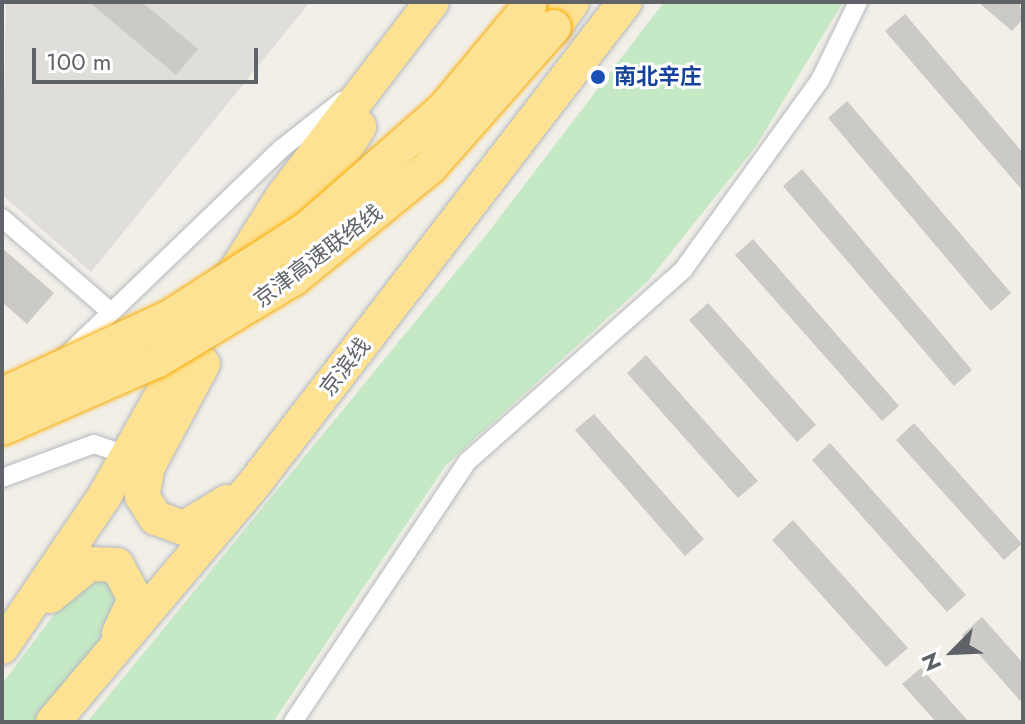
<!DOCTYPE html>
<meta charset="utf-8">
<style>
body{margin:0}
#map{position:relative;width:1025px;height:724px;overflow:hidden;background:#f1efe8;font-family:Jost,"Noto Sans SC",sans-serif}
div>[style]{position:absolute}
.industrial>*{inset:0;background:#e0deda}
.green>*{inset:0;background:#c5e8c5}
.building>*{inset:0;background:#cccac5}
.roads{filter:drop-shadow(0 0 2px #b5b8bc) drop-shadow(0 0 2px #b5b8bc)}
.street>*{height:18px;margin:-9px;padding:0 9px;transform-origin:9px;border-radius:9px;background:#fff}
.highway>*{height:34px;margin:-17px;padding:0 17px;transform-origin:17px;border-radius:17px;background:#fde293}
.bridges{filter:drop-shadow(0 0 2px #f9ab00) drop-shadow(0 0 2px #f9ab00)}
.highway-bridge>*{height:34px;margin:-17px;padding:0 17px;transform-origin:17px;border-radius:17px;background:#fde293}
.dots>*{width:22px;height:22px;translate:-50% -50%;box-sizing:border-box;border:4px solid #fff;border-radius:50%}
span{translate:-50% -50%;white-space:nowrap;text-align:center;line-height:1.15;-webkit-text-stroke:6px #fff;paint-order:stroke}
.transit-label{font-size:22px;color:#164399;font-weight:700}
.left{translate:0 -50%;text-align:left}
.street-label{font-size:22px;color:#5f6368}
.frame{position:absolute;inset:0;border:4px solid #5f6368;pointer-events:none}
.north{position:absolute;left:913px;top:612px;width:80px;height:80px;-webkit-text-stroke:6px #fff;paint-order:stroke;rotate:246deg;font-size:22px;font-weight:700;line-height:32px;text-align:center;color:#5f6368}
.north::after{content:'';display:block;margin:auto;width:28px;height:36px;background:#5f6368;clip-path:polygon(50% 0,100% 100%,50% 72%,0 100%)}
.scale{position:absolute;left:32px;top:48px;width:226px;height:36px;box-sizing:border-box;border:4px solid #5f6368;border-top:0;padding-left:10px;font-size:24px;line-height:28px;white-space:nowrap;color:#5f6368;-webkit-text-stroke:6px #fff;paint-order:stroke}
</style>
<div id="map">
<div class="industrial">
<div style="clip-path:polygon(6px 2px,310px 2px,91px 272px,2px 195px)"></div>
</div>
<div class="green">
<div style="clip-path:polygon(664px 2px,843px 2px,756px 146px,648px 281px,446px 465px,273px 722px,87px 722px,487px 234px)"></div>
<div style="clip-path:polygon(79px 581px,118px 581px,119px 619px,34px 722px,2px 722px,2px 684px)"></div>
</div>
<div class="building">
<div style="clip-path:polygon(89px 2px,142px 2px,198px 49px,176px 75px)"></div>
<div style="clip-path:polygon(978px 2px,1019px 2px,1023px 19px,1012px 31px)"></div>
<div style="clip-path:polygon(905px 14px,1023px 153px,1023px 191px,885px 31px)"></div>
<div style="clip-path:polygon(847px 101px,1011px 293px,991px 311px,828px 118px)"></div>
<div style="clip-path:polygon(802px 169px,972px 370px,954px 386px,783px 186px)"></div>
<div style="clip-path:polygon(753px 239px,899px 406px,882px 421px,735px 255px)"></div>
<div style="clip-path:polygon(2px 248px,54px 293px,27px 324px,2px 302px)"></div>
<div style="clip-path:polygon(708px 303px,816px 425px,797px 442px,689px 320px)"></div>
<div style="clip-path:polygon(646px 355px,758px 481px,738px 498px,627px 373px)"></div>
<div style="clip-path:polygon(594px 414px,704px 539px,685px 556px,575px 430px)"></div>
<div style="clip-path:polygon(914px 423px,1022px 544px,1004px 560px,896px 440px)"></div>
<div style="clip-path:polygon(830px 443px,966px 595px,947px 612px,812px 460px)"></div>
<div style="clip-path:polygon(793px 520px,908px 648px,886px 667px,772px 540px)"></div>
<div style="clip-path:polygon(982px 617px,1023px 663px,1023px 704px,962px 635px)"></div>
<div style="clip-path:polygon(921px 668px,969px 722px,936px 722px,902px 684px)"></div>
</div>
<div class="roads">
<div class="street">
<div style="left:2px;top:218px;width:144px;rotate:40.8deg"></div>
<div style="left:67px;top:355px;width:297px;rotate:-43.9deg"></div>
<div style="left:281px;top:149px;width:78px;rotate:-38.2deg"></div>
<div style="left:2px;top:478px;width:98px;rotate:-20.3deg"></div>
<div style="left:94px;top:444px;width:31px;rotate:19deg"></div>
<div style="left:293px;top:722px;width:314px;rotate:-56.2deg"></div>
<div style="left:468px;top:461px;width:288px;rotate:-41.6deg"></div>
<div style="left:683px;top:270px;width:234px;rotate:-54.2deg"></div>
<div style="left:820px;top:80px;width:87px;rotate:-64deg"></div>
</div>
<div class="highway">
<div style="left:554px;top:27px;width:31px;rotate:-54deg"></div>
<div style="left:283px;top:244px;width:140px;rotate:-57deg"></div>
<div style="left:228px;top:283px;width:103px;rotate:-57.7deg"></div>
<div style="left:283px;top:196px;width:245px;rotate:-52.5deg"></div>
<div style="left:203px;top:364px;width:116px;rotate:118.3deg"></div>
<div style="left:148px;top:466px;width:31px;rotate:101deg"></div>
<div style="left:142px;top:496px;width:26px;rotate:58deg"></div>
<div style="left:156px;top:518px;width:30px;rotate:20deg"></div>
<div style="left:184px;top:528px;width:50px;rotate:-31.2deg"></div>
<div style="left:50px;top:596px;width:50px;rotate:-39.4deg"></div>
<div style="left:89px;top:564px;width:28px;rotate:2deg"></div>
<div style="left:117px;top:565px;width:38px;rotate:62deg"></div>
<div style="left:135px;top:599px;width:38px;rotate:115deg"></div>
<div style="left:2px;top:647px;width:181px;rotate:-55.8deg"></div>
<div style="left:104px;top:497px;width:191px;rotate:-60.5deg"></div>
<div style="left:53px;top:722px;width:307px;rotate:-49.8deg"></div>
<div style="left:251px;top:488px;width:613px;rotate:-52.42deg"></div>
</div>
</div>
<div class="bridges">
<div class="highway-bridge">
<div style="left:2px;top:395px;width:185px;rotate:-24.9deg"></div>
<div style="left:170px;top:317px;width:164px;rotate:-32.8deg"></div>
<div style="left:308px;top:228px;width:181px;rotate:-41.2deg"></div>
<div style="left:444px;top:109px;width:133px;rotate:-50.2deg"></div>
<div style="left:2px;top:428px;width:170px;rotate:-23.6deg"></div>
<div style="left:158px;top:360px;width:159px;rotate:-31.1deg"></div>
<div style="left:294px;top:278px;width:176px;rotate:-39.2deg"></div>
<div style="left:430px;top:167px;width:187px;rotate:-48.5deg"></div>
</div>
</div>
<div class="dots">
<div style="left:598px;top:77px;background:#1a4fb4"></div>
</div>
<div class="transit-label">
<span class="left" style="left:614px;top:77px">南北辛庄</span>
</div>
<div class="street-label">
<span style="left:318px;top:256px;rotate:-37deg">京津高速联络线</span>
<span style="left:345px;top:367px;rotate:-52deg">京滨线</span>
</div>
<div class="frame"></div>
<div class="north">N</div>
<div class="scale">100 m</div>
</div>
